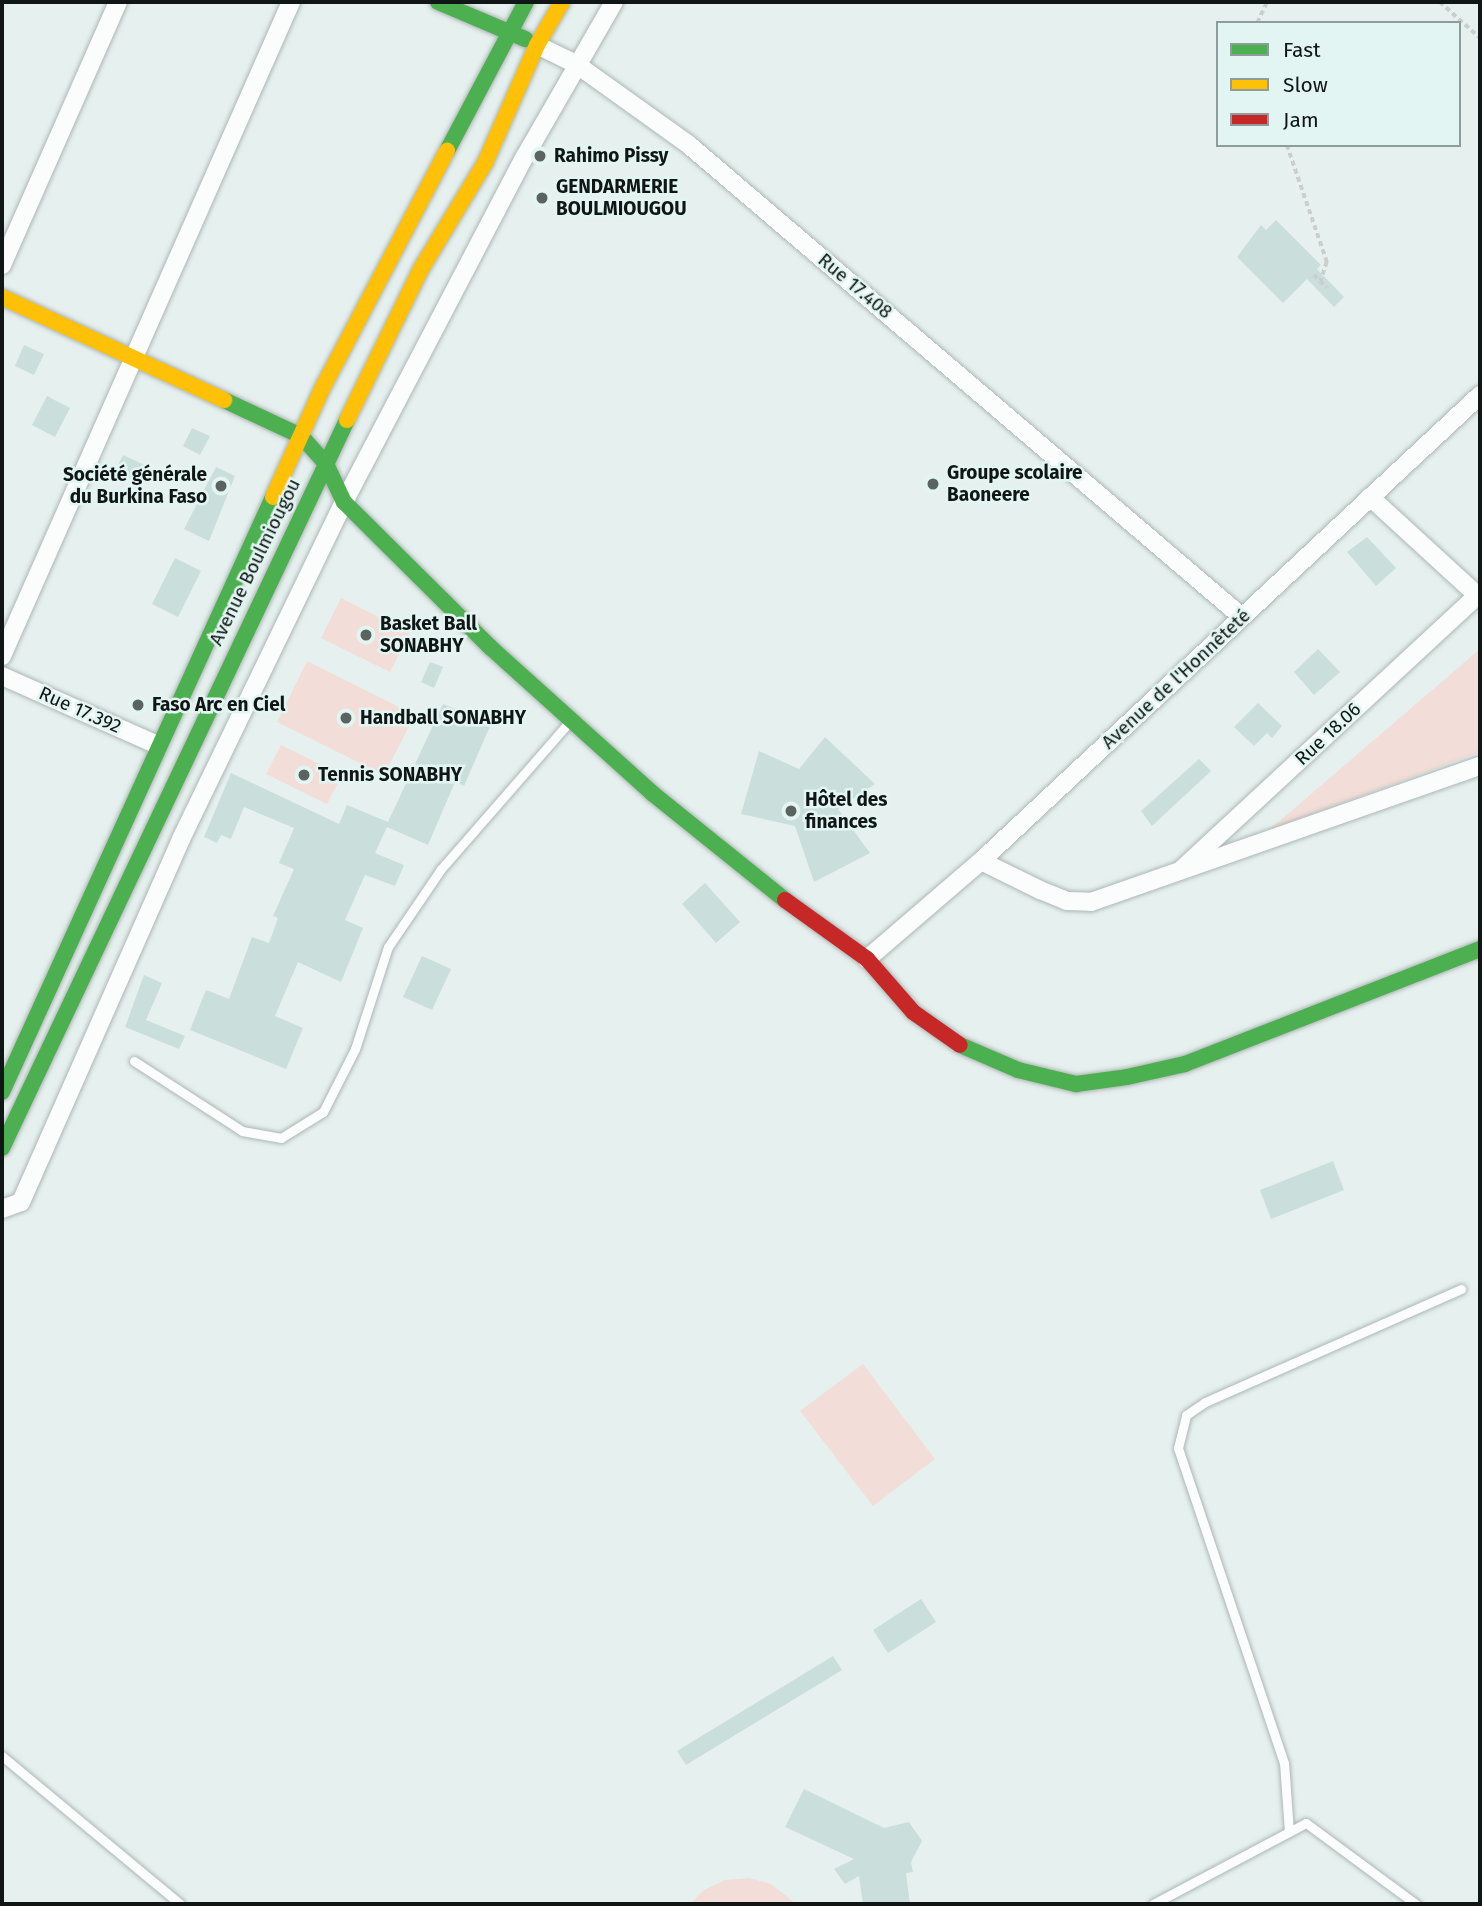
<!DOCTYPE html>
<meta charset="utf-8">
<style>
body{margin:0}
#map{position:relative;width:1482px;height:1906px;overflow:hidden;background:#e6f1ef;font-family:"Fira Sans",sans-serif}
div>[style]{position:absolute}
.green>*{inset:0;background:#f2ddd8}
.building>*{inset:0;background:#cadedb}
.path>*{height:3.5px;margin-top:-1.75px;transform-origin:0;background:repeating-linear-gradient(90deg,#cccece 0 5px,transparent 0 8.5px)}
.roads{filter:drop-shadow(0 0 2px #aeb6b5) drop-shadow(0 0 2px #aeb6b5)}
.lane>*{height:9px;margin:-4.5px;padding:0 4.5px;transform-origin:4.5px;border-radius:4.5px;background:#fbfdfd}
.street>*{height:18px;margin:-9px;padding:0 9px;transform-origin:9px;border-radius:9px;background:#fbfdfd}
.fast>*{height:16px;margin:-8px;padding:0 8px;transform-origin:8px;border-radius:8px;background:#4caf50}
.slow>*{height:16px;margin:-8px;padding:0 8px;transform-origin:8px;border-radius:8px;background:#ffc107}
.jam>*{height:16px;margin:-8px;padding:0 8px;transform-origin:8px;border-radius:8px;background:#c62828}
.dots>*{width:19px;height:19px;translate:-50% -50%;box-sizing:border-box;border:4px solid #e2f5f2;border-radius:50%}
span{translate:-50% -50%;white-space:nowrap;text-align:center;line-height:1.15;-webkit-text-stroke:5px #e2f5f2;paint-order:stroke}
.poi-label{font-size:19px;color:#101615;font-weight:700}
.left{translate:0 -50%;text-align:left}
.right{translate:-100% -50%;text-align:right}
.street-label{font-size:19px;color:#101615}
.frame{position:absolute;inset:0;border:4px solid #101615;pointer-events:none}
.legend{position:absolute;left:1216px;top:21px;width:245px;height:126px;box-sizing:border-box;background:#e2f5f2;border:2px solid #8e9c9a;margin:0;padding:9px 12px;list-style:none;font-size:21px;color:#101615}
.legend li{display:flex;align-items:center;gap:14px;height:35px}
.legend b{width:35px;border:2px solid #8e9c9a}
</style>
<div id="map">
<div class="green">
<div style="clip-path:polygon(341px 598px,410px 633px,390px 672px,321px 638px)"></div>
<div style="clip-path:polygon(1480px 649px,1480px 752px,1269px 830px)"></div>
<div style="clip-path:polygon(307px 661px,415px 715px,384px 775px,277px 722px)"></div>
<div style="clip-path:polygon(281px 745px,342px 775px,327px 804px,266px 774px)"></div>
<div style="clip-path:polygon(863px 1364px,935px 1459px,873px 1506px,800px 1411px)"></div>
<div style="clip-path:polygon(749px 1878px,771px 1884px,796px 1904px,690px 1904px,704px 1890px,725px 1880px)"></div>
</div>
<div class="building">
<div style="clip-path:polygon(1276px 220px,1321px 265px,1317px 269px,1344px 297px,1334px 307px,1307px 279px,1283px 303px,1237px 257px,1261px 225px,1266px 230px)"></div>
<div style="clip-path:polygon(24px 345px,44px 354px,34px 375px,15px 366px)"></div>
<div style="clip-path:polygon(47px 396px,70px 408px,55px 437px,32px 425px)"></div>
<div style="clip-path:polygon(192px 428px,210px 436px,200px 455px,183px 446px)"></div>
<div style="clip-path:polygon(123px 455px,149px 467px,141px 483px,115px 471px)"></div>
<div style="clip-path:polygon(216px 467px,235px 476px,209px 541px,184px 529px)"></div>
<div style="clip-path:polygon(1367px 537px,1396px 568px,1376px 586px,1347px 552px)"></div>
<div style="clip-path:polygon(175px 558px,201px 571px,178px 617px,152px 604px)"></div>
<div style="clip-path:polygon(1318px 649px,1340px 672px,1314px 695px,1294px 672px)"></div>
<div style="clip-path:polygon(430px 662px,443px 667px,434px 688px,421px 682px)"></div>
<div style="clip-path:polygon(1258px 703px,1282px 726px,1272px 738px,1267px 733px,1254px 746px,1234px 727px)"></div>
<div style="clip-path:polygon(443px 704px,491px 724px,464px 786px,455px 782px,428px 845px,387px 827px,375px 853px,404px 865px,395px 886px,365px 875px,345px 920px,363px 928px,341px 982px,298px 962px,275px 1016px,303px 1028px,286px 1069px,190px 1030px,206px 990px,229px 999px,252px 937px,269px 943px,278px 918px,273px 916px,294px 869px,279px 863px,294px 828px,244px 807px,231px 839px,221px 835px,217px 843px,204px 837px,231px 773px,339px 824px,347px 805px,388px 822px)"></div>
<div style="clip-path:polygon(825px 737px,875px 784px,838px 809px,870px 853px,814px 882px,795px 826px,741px 814px,759px 751px,799px 769px)"></div>
<div style="clip-path:polygon(1199px 759px,1211px 771px,1152px 826px,1141px 811px)"></div>
<div style="clip-path:polygon(705px 883px,740px 922px,716px 943px,682px 904px)"></div>
<div style="clip-path:polygon(422px 956px,451px 969px,432px 1010px,403px 997px)"></div>
<div style="clip-path:polygon(144px 975px,162px 983px,146px 1020px,185px 1036px,179px 1049px,125px 1027px)"></div>
<div style="clip-path:polygon(1333px 1161px,1344px 1190px,1271px 1219px,1260px 1190px)"></div>
<div style="clip-path:polygon(921px 1599px,936px 1622px,888px 1653px,873px 1630px)"></div>
<div style="clip-path:polygon(833px 1656px,842px 1670px,686px 1765px,677px 1751px)"></div>
<div style="clip-path:polygon(804px 1789px,884px 1828px,909px 1822px,922px 1841px,911px 1862px,913px 1872px,906px 1873px,910px 1904px,863px 1904px,859px 1876px,845px 1884px,834px 1869px,854px 1859px,785px 1827px)"></div>
</div>
<div class="path">
<div style="left:1440px;top:2px;width:54px;rotate:42deg"></div>
<div style="left:1257px;top:23px;width:23px;rotate:-65deg"></div>
<div style="left:1287px;top:145px;width:124px;rotate:71.1deg"></div>
<div style="left:1327px;top:262px;width:20px;rotate:108deg"></div>
<div style="left:1314px;top:275px;width:18px;rotate:45deg"></div>
</div>
<div class="roads">
<div class="lane">
<div style="left:134px;top:1061px;width:129px;rotate:32.9deg"></div>
<div style="left:242px;top:1131px;width:40px;rotate:10deg"></div>
<div style="left:281px;top:1138px;width:49px;rotate:-31.8deg"></div>
<div style="left:323px;top:1112px;width:71px;rotate:-63.1deg"></div>
<div style="left:355px;top:1049px;width:107px;rotate:-72.1deg"></div>
<div style="left:388px;top:947px;width:94px;rotate:-55.8deg"></div>
<div style="left:441px;top:869px;width:196px;rotate:-48.9deg"></div>
<div style="left:2px;top:1756px;width:231px;rotate:39.7deg"></div>
<div style="left:1289px;top:1832px;width:69px;rotate:-94.1deg"></div>
<div style="left:1284px;top:1763px;width:332px;rotate:-108.6deg"></div>
<div style="left:1178px;top:1448px;width:34px;rotate:-76deg"></div>
<div style="left:1186px;top:1415px;width:23px;rotate:-34deg"></div>
<div style="left:1205px;top:1402px;width:280px;rotate:-23.8deg"></div>
<div style="left:1153px;top:1904px;width:173px;rotate:-27.9deg"></div>
<div style="left:1306px;top:1823px;width:137px;rotate:36.4deg"></div>
</div>
<div class="street">
<div style="left:537px;top:45px;width:43px;rotate:26deg"></div>
<div style="left:576px;top:64px;width:139px;rotate:35.6deg"></div>
<div style="left:689px;top:145px;width:727px;rotate:40.48deg"></div>
<div style="left:2px;top:265px;width:287px;rotate:-66.2deg"></div>
<div style="left:1370px;top:497px;width:147px;rotate:42.5deg"></div>
<div style="left:2px;top:656px;width:715px;rotate:-66.16deg"></div>
<div style="left:2px;top:676px;width:171px;rotate:23.9deg"></div>
<div style="left:981px;top:861px;width:66px;rotate:26.2deg"></div>
<div style="left:1040px;top:890px;width:29px;rotate:22deg"></div>
<div style="left:1067px;top:901px;width:24px;rotate:2deg"></div>
<div style="left:1091px;top:902px;width:412px;rotate:-19.3deg"></div>
<div style="left:1182px;top:869px;width:406px;rotate:-42.8deg"></div>
<div style="left:867px;top:959px;width:150px;rotate:-40.7deg"></div>
<div style="left:981px;top:861px;width:683px;rotate:-43.04deg"></div>
<div style="left:2px;top:1209px;width:20px;rotate:-20deg"></div>
<div style="left:21px;top:1202px;width:397px;rotate:-66.2deg"></div>
<div style="left:181px;top:839px;width:374px;rotate:-64.2deg"></div>
<div style="left:344px;top:502px;width:388px;rotate:-62.4deg"></div>
<div style="left:524px;top:158px;width:180px;rotate:-60deg"></div>
</div>
<div class="fast">
<div style="left:438px;top:2px;width:95px;rotate:23deg"></div>
<div style="left:447px;top:151px;width:169px;rotate:-62.1deg"></div>
<div style="left:224px;top:400px;width:85px;rotate:25.1deg"></div>
<div style="left:301px;top:436px;width:38px;rotate:48deg"></div>
<div style="left:326px;top:464px;width:42px;rotate:64.7deg"></div>
<div style="left:344px;top:502px;width:206px;rotate:44.8deg"></div>
<div style="left:490px;top:647px;width:218px;rotate:42deg"></div>
<div style="left:652px;top:793px;width:171px;rotate:38.8deg"></div>
<div style="left:960px;top:1045px;width:63px;rotate:23.3deg"></div>
<div style="left:1018px;top:1070px;width:60px;rotate:13.6deg"></div>
<div style="left:1076px;top:1084px;width:51px;rotate:-7.8deg"></div>
<div style="left:1127px;top:1077px;width:59px;rotate:-12.6deg"></div>
<div style="left:1185px;top:1064px;width:317px;rotate:-21.3deg"></div>
<div style="left:2px;top:1092px;width:654px;rotate:-65.51deg"></div>
<div style="left:2px;top:1148px;width:806px;rotate:-64.64deg"></div>
</div>
<div class="slow">
<div style="left:2px;top:297px;width:245px;rotate:24.9deg"></div>
<div style="left:347px;top:420px;width:168px;rotate:-63.9deg"></div>
<div style="left:421px;top:269px;width:124px;rotate:-58.9deg"></div>
<div style="left:485px;top:163px;width:129px;rotate:-66.2deg"></div>
<div style="left:537px;top:45px;width:50px;rotate:-59.8deg"></div>
<div style="left:273px;top:497px;width:121px;rotate:-65.6deg"></div>
<div style="left:323px;top:387px;width:267px;rotate:-62.3deg"></div>
</div>
<div class="jam">
<div style="left:785px;top:900px;width:101px;rotate:35.7deg"></div>
<div style="left:867px;top:959px;width:70px;rotate:49deg"></div>
<div style="left:913px;top:1012px;width:57px;rotate:35.1deg"></div>
</div>
</div>
<div class="dots">
<div style="left:540px;top:156px;background:#5b6361"></div>
<div style="left:542px;top:198px;background:#5b6361"></div>
<div style="left:933px;top:484px;background:#5b6361"></div>
<div style="left:221px;top:486px;background:#5b6361"></div>
<div style="left:366px;top:635px;background:#5b6361"></div>
<div style="left:138px;top:705px;background:#5b6361"></div>
<div style="left:346px;top:718px;background:#5b6361"></div>
<div style="left:304px;top:775px;background:#5b6361"></div>
<div style="left:791px;top:811px;background:#5b6361"></div>
</div>
<div class="poi-label">
<span class="left" style="left:554px;top:156px">Rahimo Pissy</span>
<span class="left" style="left:556px;top:198px">GENDARMERIE<br>BOULMIOUGOU</span>
<span class="left" style="left:947px;top:484px">Groupe scolaire<br>Baoneere</span>
<span class="right" style="left:207px;top:486px">Société générale<br>du Burkina Faso</span>
<span class="left" style="left:380px;top:635px">Basket Ball<br>SONABHY</span>
<span class="left" style="left:152px;top:705px">Faso Arc en Ciel</span>
<span class="left" style="left:360px;top:718px">Handball SONABHY</span>
<span class="left" style="left:318px;top:775px">Tennis SONABHY</span>
<span class="left" style="left:805px;top:811px">Hôtel des<br>finances</span>
</div>
<div class="street-label">
<span style="left:855px;top:286px;rotate:40deg">Rue 17.408</span>
<span style="left:255px;top:562px;rotate:-64deg">Avenue Boulmiougou</span>
<span style="left:1176px;top:679px;rotate:-43deg">Avenue de l'Honnêteté</span>
<span style="left:80px;top:710px;rotate:24deg">Rue 17.392</span>
<span style="left:1328px;top:734px;rotate:-43deg">Rue 18.06</span>
</div>
<div class="frame"></div>
<ul class="legend">
<li><b style="height:9px;background:#4caf50"></b>Fast</li>
<li><b style="height:9px;background:#ffc107"></b>Slow</li>
<li><b style="height:9px;background:#c62828"></b>Jam</li>
</ul>
</div>
